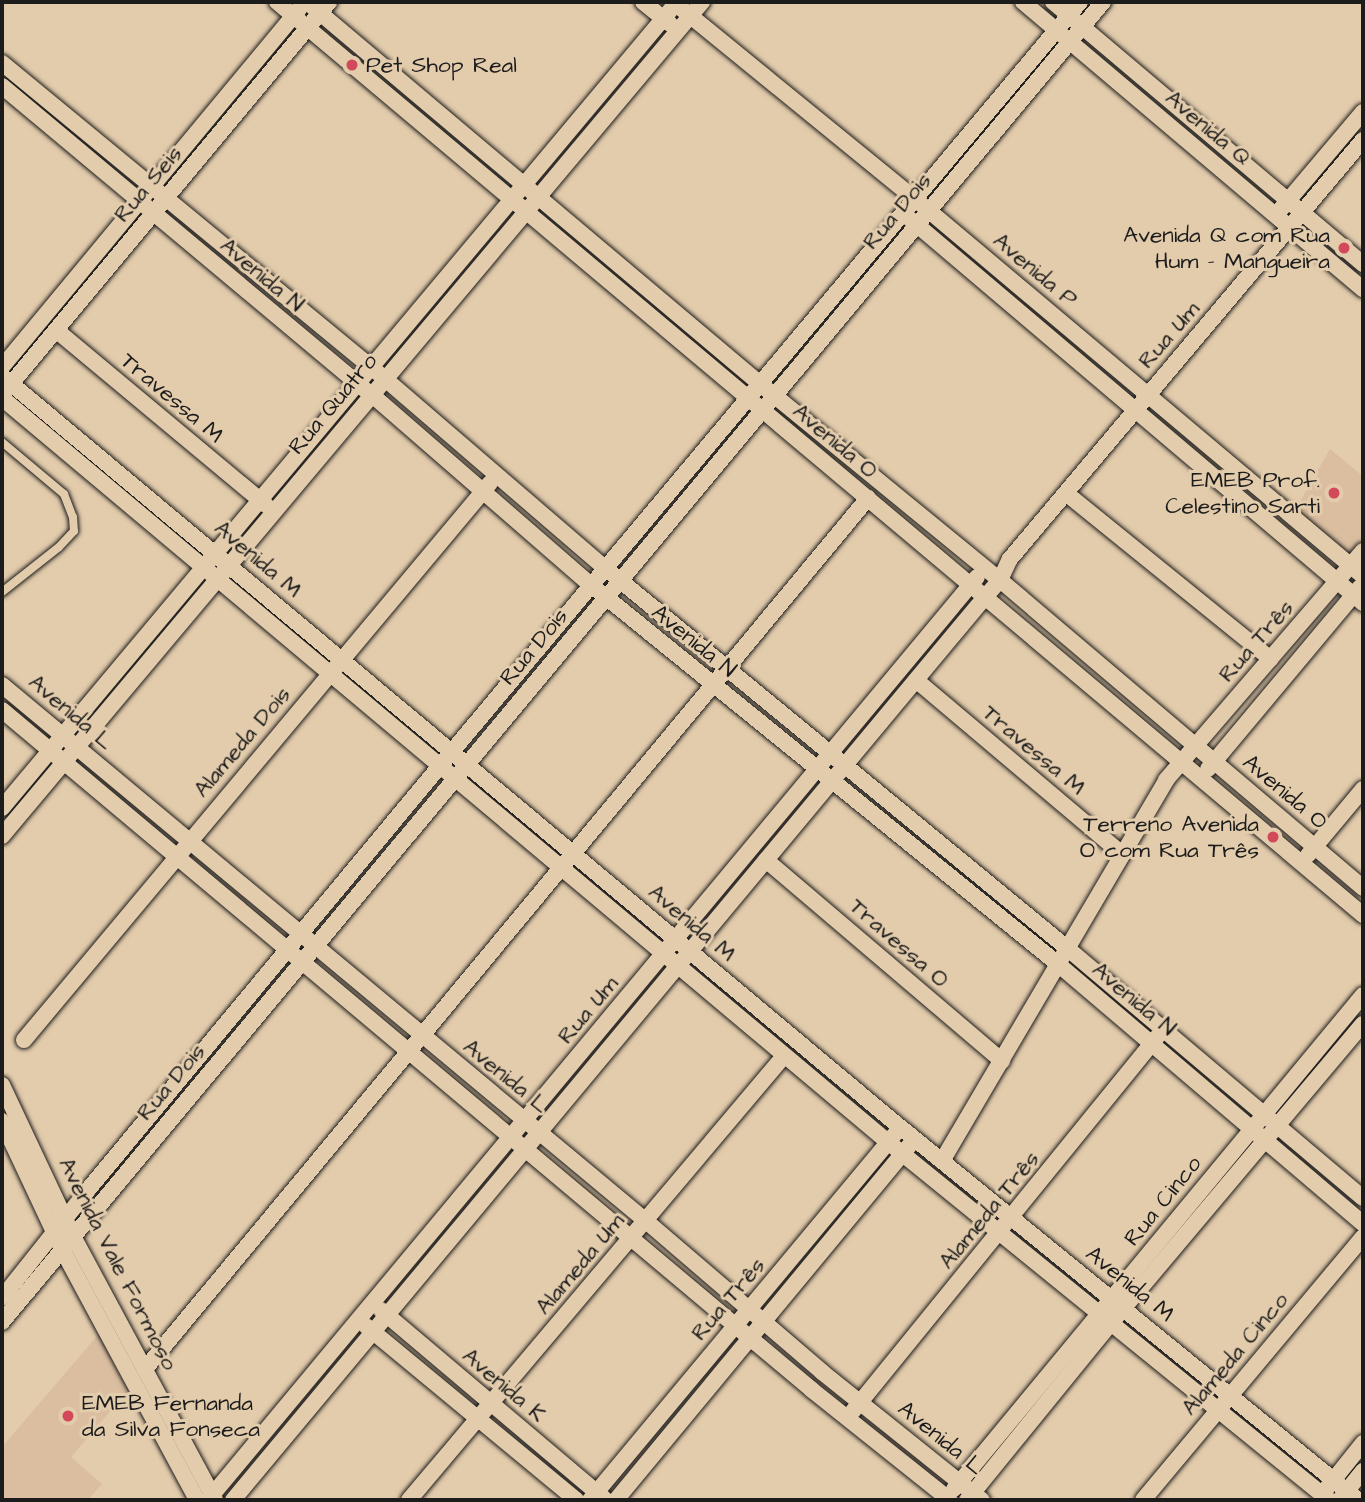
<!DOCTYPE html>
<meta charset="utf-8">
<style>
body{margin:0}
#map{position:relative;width:1365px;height:1502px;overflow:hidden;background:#e3ccac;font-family:"Architects Daughter",sans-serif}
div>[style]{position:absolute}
.built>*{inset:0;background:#dbbea0}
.roads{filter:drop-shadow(0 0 2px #1c1c1c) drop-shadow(0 0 2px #1c1c1c)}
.lane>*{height:8px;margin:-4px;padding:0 4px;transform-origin:4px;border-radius:4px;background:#e3ccac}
.street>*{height:16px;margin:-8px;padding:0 8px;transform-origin:8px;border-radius:8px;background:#e3ccac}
.dots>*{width:19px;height:19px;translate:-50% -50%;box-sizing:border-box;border:4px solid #e3ccac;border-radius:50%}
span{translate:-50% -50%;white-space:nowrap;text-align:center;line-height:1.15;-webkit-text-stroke:6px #e3ccac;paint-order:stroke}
.poi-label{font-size:23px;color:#1c1c1c}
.left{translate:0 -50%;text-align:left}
.right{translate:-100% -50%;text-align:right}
.street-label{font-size:23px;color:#1c1c1c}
.frame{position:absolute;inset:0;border:4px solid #1c1c1c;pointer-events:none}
</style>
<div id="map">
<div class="built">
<div style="clip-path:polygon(1330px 449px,1363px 476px,1363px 540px,1348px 557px,1295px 510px)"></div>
<div style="clip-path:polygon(103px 1329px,134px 1384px,71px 1457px,102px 1484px,88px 1500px,2px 1500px,2px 1447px)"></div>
</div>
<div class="roads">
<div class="lane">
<div style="left:2px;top:442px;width:81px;rotate:40deg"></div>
<div style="left:64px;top:494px;width:25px;rotate:69deg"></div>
<div style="left:73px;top:517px;width:14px;rotate:86deg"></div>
<div style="left:74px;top:531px;width:22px;rotate:133deg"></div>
<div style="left:59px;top:547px;width:73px;rotate:141.7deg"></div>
</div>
<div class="street">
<div style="left:277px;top:2px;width:1419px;rotate:40.05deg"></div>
<div style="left:307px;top:2px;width:591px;rotate:40.13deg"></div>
<div style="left:759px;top:383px;width:311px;rotate:39.3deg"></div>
<div style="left:1000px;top:580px;width:476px;rotate:40.3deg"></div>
<div style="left:643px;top:2px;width:35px;rotate:39deg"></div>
<div style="left:1023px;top:2px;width:445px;rotate:40.2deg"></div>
<div style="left:1053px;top:2px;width:406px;rotate:40.2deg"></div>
<div style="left:682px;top:9px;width:301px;rotate:39.2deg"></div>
<div style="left:915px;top:199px;width:586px;rotate:40.08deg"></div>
<div style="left:2px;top:63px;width:495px;rotate:39.5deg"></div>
<div style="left:384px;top:378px;width:291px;rotate:40.7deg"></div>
<div style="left:605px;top:568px;width:598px;rotate:39.44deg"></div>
<div style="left:1067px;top:948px;width:387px;rotate:40.2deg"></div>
<div style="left:2px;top:86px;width:481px;rotate:39.9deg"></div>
<div style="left:371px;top:394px;width:291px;rotate:41deg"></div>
<div style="left:591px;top:585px;width:601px;rotate:39.06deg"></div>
<div style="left:1058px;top:964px;width:401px;rotate:40.4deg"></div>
<div style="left:1281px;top:209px;width:127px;rotate:-49.8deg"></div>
<div style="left:910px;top:219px;width:594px;rotate:40.29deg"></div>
<div style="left:56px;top:330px;width:273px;rotate:39.8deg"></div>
<div style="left:2px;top:367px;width:465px;rotate:-50.3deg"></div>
<div style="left:2px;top:376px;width:1171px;rotate:39.91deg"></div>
<div style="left:900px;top:1127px;width:591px;rotate:39.16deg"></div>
<div style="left:6px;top:390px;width:505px;rotate:-50.22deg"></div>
<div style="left:2px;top:398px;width:1157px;rotate:40.02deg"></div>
<div style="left:888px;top:1142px;width:568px;rotate:39.07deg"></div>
<div style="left:1067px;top:494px;width:262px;rotate:39deg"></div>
<div style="left:916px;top:680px;width:270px;rotate:40.2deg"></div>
<div style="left:2px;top:685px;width:838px;rotate:39.77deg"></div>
<div style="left:646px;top:1221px;width:232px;rotate:40.6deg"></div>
<div style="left:822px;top:1372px;width:205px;rotate:38.7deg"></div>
<div style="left:2px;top:710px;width:1058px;rotate:40.01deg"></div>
<div style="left:812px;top:1390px;width:176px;rotate:38.6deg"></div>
<div style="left:1208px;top:769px;width:237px;rotate:-50.1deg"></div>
<div style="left:2px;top:808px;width:1051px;rotate:-50.05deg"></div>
<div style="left:2px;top:836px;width:1089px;rotate:-49.99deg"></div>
<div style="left:1308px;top:855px;width:86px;rotate:-50.2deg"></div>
<div style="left:766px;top:860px;width:310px;rotate:40.4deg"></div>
<div style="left:24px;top:1040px;width:726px;rotate:-50.08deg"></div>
<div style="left:2px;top:1085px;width:169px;rotate:64.8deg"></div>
<div style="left:74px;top:1238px;width:298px;rotate:61.7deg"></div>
<div style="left:2px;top:1121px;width:141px;rotate:64.9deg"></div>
<div style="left:62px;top:1249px;width:285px;rotate:61.7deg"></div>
<div style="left:942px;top:1161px;width:442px;rotate:-59.5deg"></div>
<div style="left:1166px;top:780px;width:302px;rotate:-49.3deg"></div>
<div style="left:2px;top:1298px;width:137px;rotate:-51.5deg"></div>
<div style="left:87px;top:1191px;width:551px;rotate:-50.3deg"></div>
<div style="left:439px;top:767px;width:998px;rotate:-50.04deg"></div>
<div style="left:381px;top:1310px;width:293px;rotate:40.2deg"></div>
<div style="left:2px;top:1322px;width:1719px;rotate:-50.17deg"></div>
<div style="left:366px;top:1326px;width:273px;rotate:39.6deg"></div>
<div style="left:145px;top:1369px;width:1132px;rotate:-50.3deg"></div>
<div style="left:853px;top:1411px;width:482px;rotate:-50.9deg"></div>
<div style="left:1327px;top:1488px;width:58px;rotate:-51.3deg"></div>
<div style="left:954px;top:1489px;width:641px;rotate:-50.38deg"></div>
<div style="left:1341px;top:1498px;width:35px;rotate:-51deg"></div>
<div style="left:208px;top:1500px;width:1201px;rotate:-50.2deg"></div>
<div style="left:233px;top:1500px;width:1177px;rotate:-50.21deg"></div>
<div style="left:986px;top:596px;width:21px;rotate:-49deg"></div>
<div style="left:1000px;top:580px;width:23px;rotate:-65deg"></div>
<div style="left:1010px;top:559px;width:548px;rotate:-49.89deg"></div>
<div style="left:409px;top:1500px;width:581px;rotate:-49.82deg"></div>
<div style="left:590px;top:1500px;width:475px;rotate:-50.2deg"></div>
<div style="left:616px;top:1500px;width:460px;rotate:-50.4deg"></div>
<div style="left:967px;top:1500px;width:228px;rotate:-50.9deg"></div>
<div style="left:1111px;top:1323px;width:391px;rotate:-49.9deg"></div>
<div style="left:1143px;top:1500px;width:343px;rotate:-50.1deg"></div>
</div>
</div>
<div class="dots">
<div style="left:352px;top:65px;background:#d1495b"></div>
<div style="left:1344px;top:248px;background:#d1495b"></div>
<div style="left:1334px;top:493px;background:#d1495b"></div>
<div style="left:1273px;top:837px;background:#d1495b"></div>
<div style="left:68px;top:1416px;background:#d1495b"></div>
</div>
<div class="poi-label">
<span class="left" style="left:366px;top:65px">Pet Shop Real</span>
<span class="right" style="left:1330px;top:248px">Avenida Q com Rua<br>Hum - Mangueira</span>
<span class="right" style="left:1320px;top:493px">EMEB Prof.<br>Celestino Sarti</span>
<span class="right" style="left:1259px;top:837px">Terreno Avenida<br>O com Rua Três</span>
<span class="left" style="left:82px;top:1416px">EMEB Fernanda<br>da Silva Fonseca</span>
</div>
<div class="street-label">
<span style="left:1208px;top:128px;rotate:40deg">Avenida Q</span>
<span style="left:148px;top:184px;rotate:-50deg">Rua Seis</span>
<span style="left:897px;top:211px;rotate:-50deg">Rua Dois</span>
<span style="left:1035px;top:270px;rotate:40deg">Avenida P</span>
<span style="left:262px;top:275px;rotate:40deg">Avenida N</span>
<span style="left:1169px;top:335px;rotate:-49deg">Rua Um</span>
<span style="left:172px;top:398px;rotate:40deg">Travessa M</span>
<span style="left:333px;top:404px;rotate:-50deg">Rua Quatro</span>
<span style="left:835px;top:441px;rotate:40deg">Avenida O</span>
<span style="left:258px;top:559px;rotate:40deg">Avenida M</span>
<span style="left:694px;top:641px;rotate:39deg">Avenida N</span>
<span style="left:1256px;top:641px;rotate:-49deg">Rua Três</span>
<span style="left:534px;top:647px;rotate:-50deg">Rua Dois</span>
<span style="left:71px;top:712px;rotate:40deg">Avenida L</span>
<span style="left:242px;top:742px;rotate:-50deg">Alameda Dois</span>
<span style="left:1034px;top:750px;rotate:40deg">Travessa M</span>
<span style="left:1285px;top:792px;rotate:40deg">Avenida O</span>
<span style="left:692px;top:923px;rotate:40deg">Avenida M</span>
<span style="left:899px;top:943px;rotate:41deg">Travessa O</span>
<span style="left:1134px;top:999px;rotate:40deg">Avenida N</span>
<span style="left:588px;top:1010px;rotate:-50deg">Rua Um</span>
<span style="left:506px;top:1076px;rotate:39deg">Avenida L</span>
<span style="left:171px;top:1082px;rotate:-50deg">Rua Dois</span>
<span style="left:1163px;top:1201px;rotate:-51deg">Rua Cinco</span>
<span style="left:989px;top:1210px;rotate:-51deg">Alameda Três</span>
<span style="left:118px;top:1264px;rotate:63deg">Avenida Vale Formoso</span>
<span style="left:580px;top:1264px;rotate:-50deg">Alameda Um</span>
<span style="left:1130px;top:1284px;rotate:39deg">Avenida M</span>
<span style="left:728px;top:1299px;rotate:-50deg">Rua Três</span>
<span style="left:1235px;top:1354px;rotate:-50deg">Alameda Cinco</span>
<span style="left:504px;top:1385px;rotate:40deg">Avenida K</span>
<span style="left:941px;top:1438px;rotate:39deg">Avenida L</span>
</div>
<div class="frame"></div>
</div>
